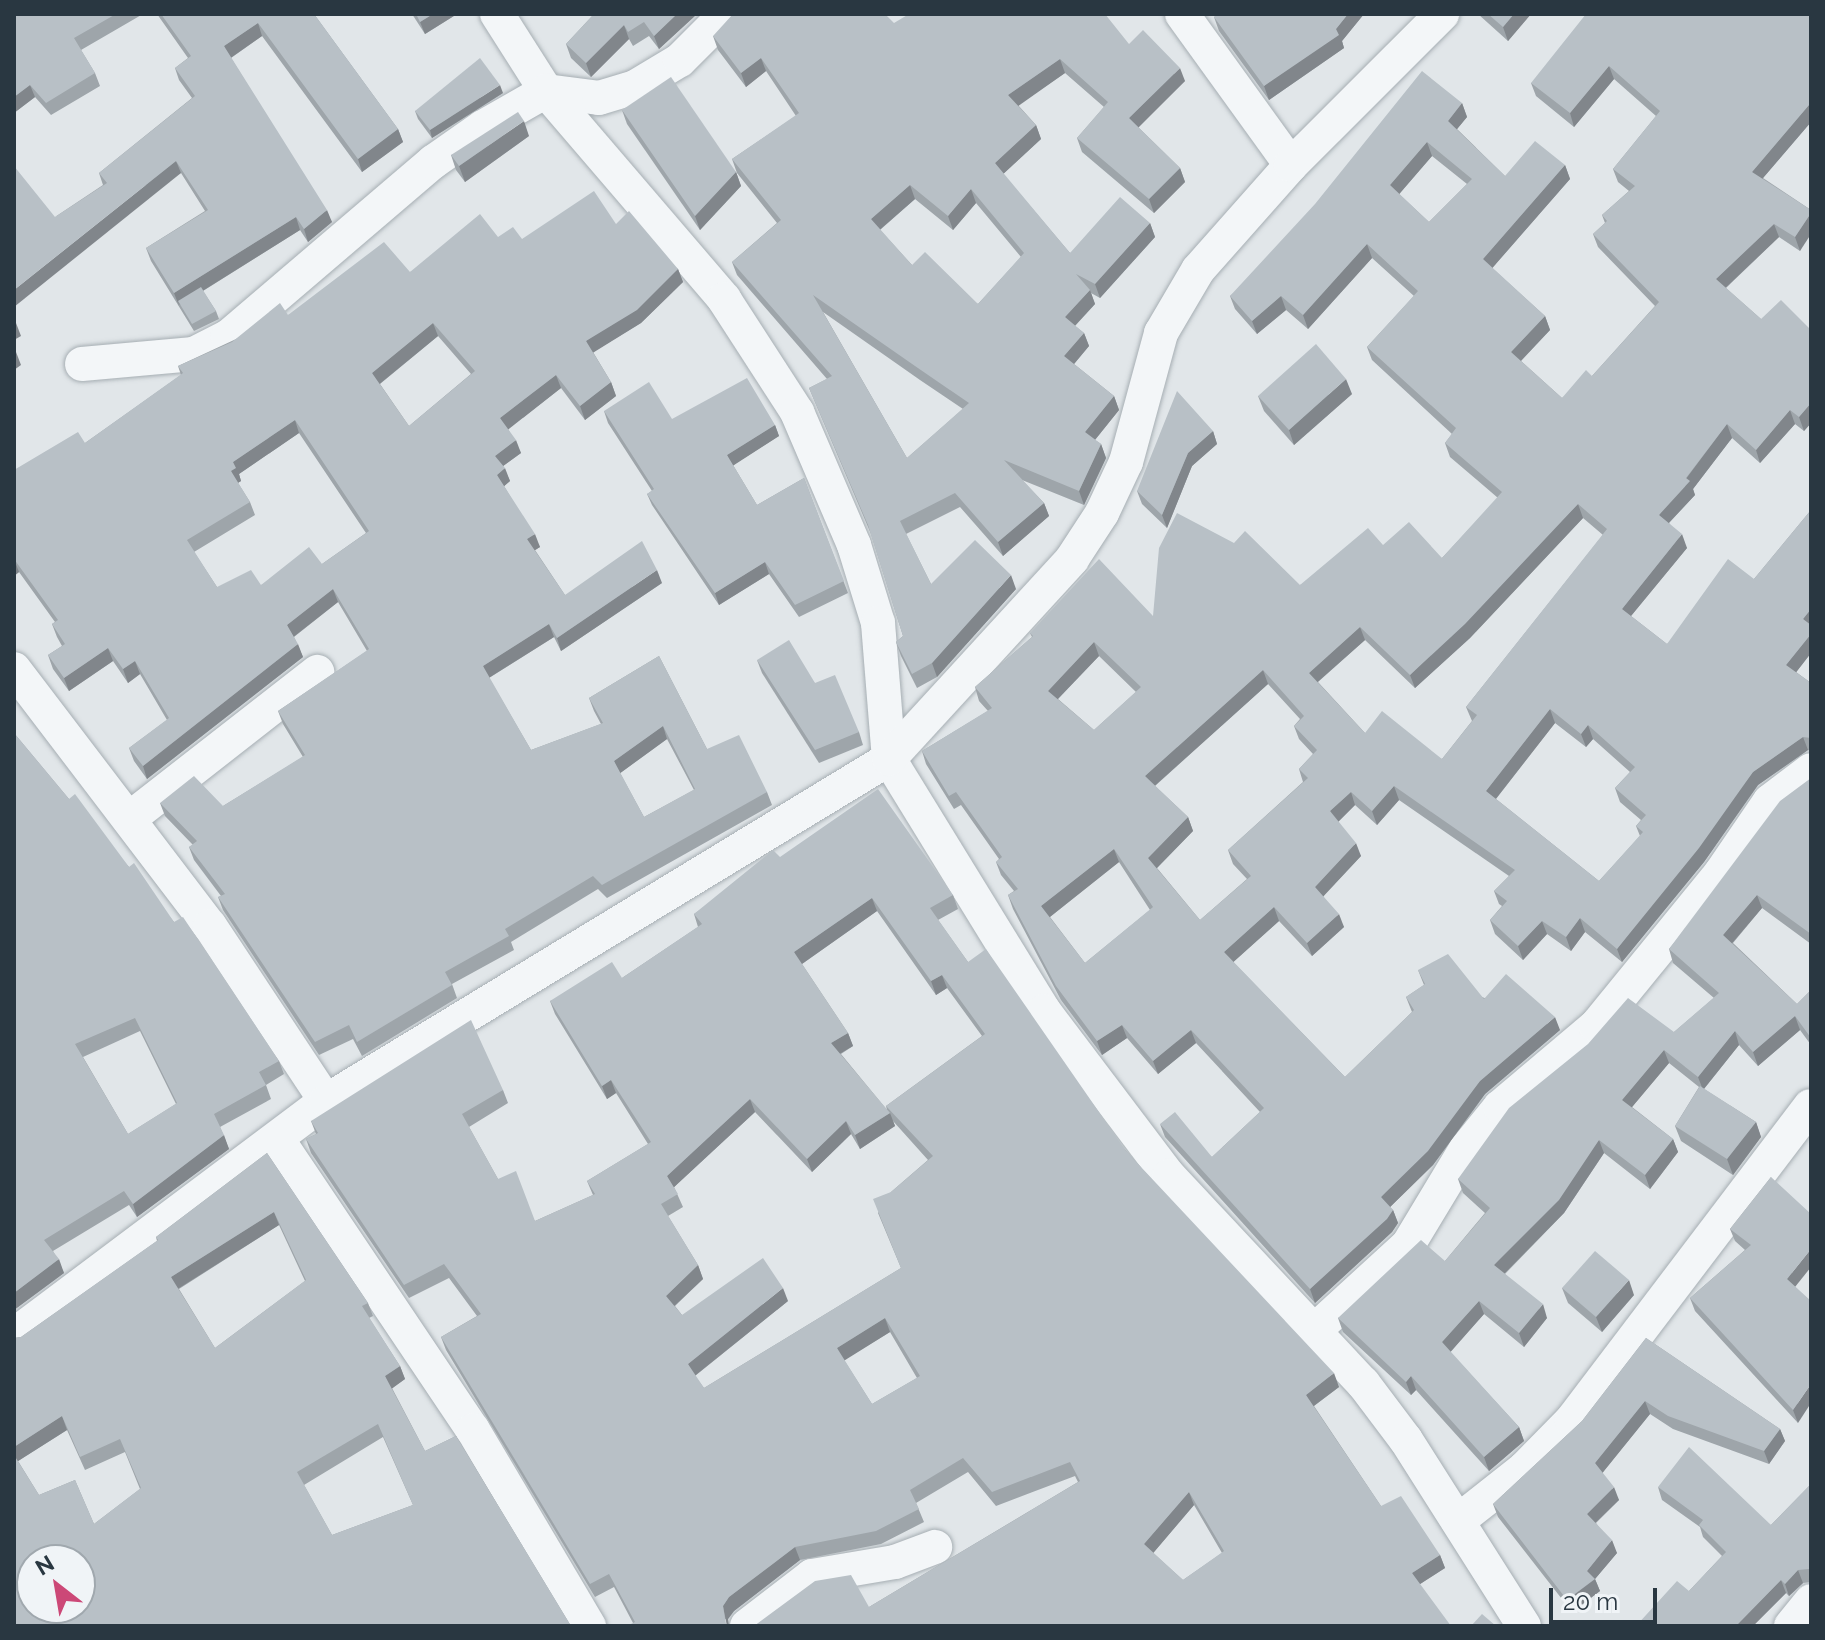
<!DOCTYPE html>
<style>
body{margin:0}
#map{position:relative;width:1825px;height:1640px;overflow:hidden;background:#e1e6e9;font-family:Raleway,sans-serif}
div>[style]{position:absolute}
.roads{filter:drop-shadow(0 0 2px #a6aeb3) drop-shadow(0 0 2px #a6aeb3)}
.street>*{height:34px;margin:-17px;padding:0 17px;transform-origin:17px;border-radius:17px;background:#f3f6f8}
.wall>*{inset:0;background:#9ea5aa}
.shaded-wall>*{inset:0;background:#81868b}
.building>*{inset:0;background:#b8c0c6}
span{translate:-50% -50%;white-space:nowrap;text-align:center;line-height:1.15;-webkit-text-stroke:8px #f0f4f7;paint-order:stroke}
.frame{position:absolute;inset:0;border:16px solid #293741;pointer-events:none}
.north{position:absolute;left:16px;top:1544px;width:80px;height:80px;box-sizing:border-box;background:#f0f4f7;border:2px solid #a0a8ae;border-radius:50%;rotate:329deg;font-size:22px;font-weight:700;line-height:32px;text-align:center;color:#293741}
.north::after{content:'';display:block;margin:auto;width:28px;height:36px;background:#cc4877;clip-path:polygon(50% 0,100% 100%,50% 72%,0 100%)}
.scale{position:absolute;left:1549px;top:1588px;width:108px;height:36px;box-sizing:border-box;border:4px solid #293741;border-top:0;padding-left:10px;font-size:24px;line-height:28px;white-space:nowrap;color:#293741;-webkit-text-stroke:6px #f0f4f7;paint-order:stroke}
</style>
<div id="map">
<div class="roads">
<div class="street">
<div style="left:497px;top:14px;width:91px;rotate:57.5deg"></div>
<div style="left:546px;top:91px;width:274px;rotate:49.4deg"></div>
<div style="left:724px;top:299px;width:135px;rotate:57.1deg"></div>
<div style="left:797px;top:412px;width:145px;rotate:66.8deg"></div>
<div style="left:854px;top:545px;width:82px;rotate:72.9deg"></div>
<div style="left:878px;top:623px;width:136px;rotate:85.4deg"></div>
<div style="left:889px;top:759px;width:296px;rotate:58.4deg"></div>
<div style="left:1044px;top:1011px;width:207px;rotate:52.9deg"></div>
<div style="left:1169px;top:1176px;width:284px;rotate:46.9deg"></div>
<div style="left:1363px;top:1383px;width:71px;rotate:53deg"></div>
<div style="left:1406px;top:1440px;width:220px;rotate:57.6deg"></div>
<div style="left:1182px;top:14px;width:186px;rotate:54.2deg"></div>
<div style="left:82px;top:364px;width:112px;rotate:-5.1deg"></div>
<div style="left:194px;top:354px;width:38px;rotate:-27deg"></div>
<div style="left:228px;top:337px;width:270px;rotate:-40.5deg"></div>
<div style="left:433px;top:162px;width:61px;rotate:-35deg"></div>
<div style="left:483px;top:127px;width:73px;rotate:-29.7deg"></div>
<div style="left:546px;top:91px;width:53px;rotate:7.5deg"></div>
<div style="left:599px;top:98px;width:38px;rotate:-17deg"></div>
<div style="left:635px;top:87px;width:52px;rotate:-31deg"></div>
<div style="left:680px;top:60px;width:65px;rotate:-45deg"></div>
<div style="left:14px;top:669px;width:323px;rotate:52.7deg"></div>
<div style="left:210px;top:926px;width:210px;rotate:56.5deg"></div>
<div style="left:129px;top:819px;width:239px;rotate:-38deg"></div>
<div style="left:278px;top:1140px;width:349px;rotate:56.1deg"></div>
<div style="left:473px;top:1430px;width:228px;rotate:59.4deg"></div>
<div style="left:1314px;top:1331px;width:127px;rotate:-42.5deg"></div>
<div style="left:1408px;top:1245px;width:112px;rotate:-58.9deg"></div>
<div style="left:1466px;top:1149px;width:54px;rotate:-51deg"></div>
<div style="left:1500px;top:1107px;width:126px;rotate:-40.2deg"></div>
<div style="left:1596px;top:1026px;width:196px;rotate:-50.8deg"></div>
<div style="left:1720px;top:874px;width:88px;rotate:-55.6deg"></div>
<div style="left:1770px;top:801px;width:51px;rotate:-37.1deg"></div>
<div style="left:14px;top:1335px;width:390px;rotate:-36.9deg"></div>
<div style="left:326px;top:1101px;width:659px;rotate:-31.28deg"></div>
<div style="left:889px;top:759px;width:271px;rotate:-47.5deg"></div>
<div style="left:1072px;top:559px;width:55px;rotate:-56.9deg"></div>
<div style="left:1102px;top:513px;width:56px;rotate:-64.8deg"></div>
<div style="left:1126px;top:462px;width:134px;rotate:-74.8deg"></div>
<div style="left:1161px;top:333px;width:73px;rotate:-59.6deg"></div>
<div style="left:1198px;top:270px;width:140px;rotate:-48.5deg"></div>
<div style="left:1291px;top:165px;width:214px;rotate:-45deg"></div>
<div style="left:1458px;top:1521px;width:85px;rotate:-38.3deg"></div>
<div style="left:1525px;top:1468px;width:67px;rotate:-45.6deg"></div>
<div style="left:1572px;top:1420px;width:394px;rotate:-52.8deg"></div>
<div style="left:747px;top:1626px;width:82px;rotate:-37.6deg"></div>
<div style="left:812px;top:1576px;width:84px;rotate:-9.6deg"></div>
<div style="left:895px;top:1562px;width:43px;rotate:-20.6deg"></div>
<div style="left:1791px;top:1626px;width:32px;rotate:-51deg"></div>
</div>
</div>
<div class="wall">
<div style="clip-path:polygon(14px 14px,143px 14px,81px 50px,95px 73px,100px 86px,51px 115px,35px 97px,14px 113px)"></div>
<div style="clip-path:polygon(157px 14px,314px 14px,398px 129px,403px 142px,362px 172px,262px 36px,231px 58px,332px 222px,308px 242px,300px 230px,203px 291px,216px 311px,219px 319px,194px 331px,151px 261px,146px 248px,205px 211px,181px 173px,55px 217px,103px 185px,99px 173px,192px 98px,179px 80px,175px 68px,188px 58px)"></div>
<div style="clip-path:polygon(412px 14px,457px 14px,425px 34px)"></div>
<div style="clip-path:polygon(594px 14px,697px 14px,659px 49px,649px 36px,633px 46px,629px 39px,591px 77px,571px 58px,566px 44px)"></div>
<div style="clip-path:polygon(1218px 14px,1364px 14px,1342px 41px,1344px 48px,1269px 100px,1219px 31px,1214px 17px)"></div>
<div style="clip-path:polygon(1478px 14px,1531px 14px,1508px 41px)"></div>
<div style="clip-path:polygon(evenodd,1811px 14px,1811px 122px,1763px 178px,1811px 210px,1800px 251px,1779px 237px,1726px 288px,1761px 319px,1811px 330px,1811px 423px,1804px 431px,1795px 424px,1760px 463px,1732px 438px,1693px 489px,1695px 495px,1669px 523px,1687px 548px,1631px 616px,1667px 644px,1754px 579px,1811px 510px,1811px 653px,1796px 672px,1811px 683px,1811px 751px,1808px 750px,1758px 785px,1704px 862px,1622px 962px,1585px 932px,1571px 951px,1547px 934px,1523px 960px,1495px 934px,1490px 920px,1502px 906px,1499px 904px,1494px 891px,1509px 876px,1399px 800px,1377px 825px,1355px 805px,1338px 822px,1361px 856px,1323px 896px,1344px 927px,1312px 956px,1279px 921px,1233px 962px,1345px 1077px,1412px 1012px,1406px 997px,1424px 985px,1418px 970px,1560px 1030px,1485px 1094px,1433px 1165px,1390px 1207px,1393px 1210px,1398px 1223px,1392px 1232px,1315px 1303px,1165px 1137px,1160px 1124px,1212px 1157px,1260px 1112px,1196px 1043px,1158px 1074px,1127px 1038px,1102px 1055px,1061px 1000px,1013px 909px,1008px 895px,1014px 891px,1001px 875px,996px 862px,999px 859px,961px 805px,954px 809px,926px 764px,922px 751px,988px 711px,979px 701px,975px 687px,1032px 637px,1030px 633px,1153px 616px,1300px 585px,1383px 545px,1442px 558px,1498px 498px,1450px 457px,1445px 443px,1452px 434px,1372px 360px,1367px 347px,1414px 296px,1372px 258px,1308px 329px,1286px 310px,1257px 334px,1235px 309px,1230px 296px,1462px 103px,1467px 117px,1457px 129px,1505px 176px,1565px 165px,1570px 179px,1492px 268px,1545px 316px,1550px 330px,1521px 361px,1562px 398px,1592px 376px,1655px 306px,1598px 247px,1593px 234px,1605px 223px,1602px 215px,1629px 191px,1618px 182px,1613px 169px,1656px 116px,1614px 79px,1574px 127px,1536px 96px,1531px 83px,1811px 14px,1432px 156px,1467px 184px,1429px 222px,1399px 194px,1432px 156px,1811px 14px,1583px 518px,1603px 535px,1466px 707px,1472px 721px,1442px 759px,1365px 733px,1318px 682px,1365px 640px,1415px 688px,1470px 638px,1583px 518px,1811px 14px,1099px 656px,1136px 692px,1094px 730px,1058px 699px,1099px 656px,1811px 14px,1268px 684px,1300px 719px,1294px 726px,1299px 739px,1313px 754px,1299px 769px,1303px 782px,1228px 850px,1233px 864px,1247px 879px,1200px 920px,1157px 868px,1193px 831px,1188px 817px,1155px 786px,1268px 684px,1811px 14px,1555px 723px,1586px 747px,1593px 739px,1630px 772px,1615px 788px,1620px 802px,1641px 820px,1636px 826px,1640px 836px,1599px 881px,1496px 799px,1555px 723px,1811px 14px,1119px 862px,1150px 910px,1085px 963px,1050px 917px,1119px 862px)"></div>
<div style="clip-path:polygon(evenodd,894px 23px,1129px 44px,1185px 81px,1138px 127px,1180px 168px,1185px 182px,1154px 213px,1082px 152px,1077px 138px,1104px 107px,1065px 73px,1018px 105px,1036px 125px,1041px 139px,1003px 174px,1070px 253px,1150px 223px,1155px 237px,1100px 298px,1091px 293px,1095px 304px,1075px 326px,1084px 333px,1089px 346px,1074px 364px,1114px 396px,1119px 410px,1095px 440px,1101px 444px,1106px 458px,1084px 505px,1022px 480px,1044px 503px,1049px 516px,1003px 556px,960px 507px,906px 534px,931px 584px,1016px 589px,937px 677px,917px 688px,901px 656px,896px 642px,903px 636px,871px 534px,809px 388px,827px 379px,737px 275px,732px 262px,777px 223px,737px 173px,732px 159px,796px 116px,766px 71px,746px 87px,718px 50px,713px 36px,894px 23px,915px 199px,953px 230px,976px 203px,1021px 257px,978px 304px,912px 265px,880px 230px,915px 199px,894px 23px,823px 312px,920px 380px,963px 409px,907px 458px,823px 312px)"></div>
<div style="clip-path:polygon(503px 93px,432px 138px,418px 119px,415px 111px)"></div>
<div style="clip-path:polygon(622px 110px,736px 172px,741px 186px,700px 230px,627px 124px)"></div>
<div style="clip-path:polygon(529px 136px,465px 182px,456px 170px,451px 155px)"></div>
<div style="clip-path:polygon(evenodd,616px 224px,678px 269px,683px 282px,641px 323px,593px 352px,611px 382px,616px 396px,585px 420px,561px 388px,508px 429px,521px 453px,503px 466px,510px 481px,504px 486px,540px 547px,535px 550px,565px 595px,662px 583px,561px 651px,554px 637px,489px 678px,531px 750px,601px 724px,594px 711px,589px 698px,659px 656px,707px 749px,767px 792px,772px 805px,607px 898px,598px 889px,511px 942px,514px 950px,452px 984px,457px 998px,362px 1056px,353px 1039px,319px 1055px,223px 910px,218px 897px,221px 896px,194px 860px,189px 847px,193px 845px,165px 816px,160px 803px,223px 806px,303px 757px,283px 724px,278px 711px,367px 651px,338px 602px,294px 637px,303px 657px,147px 779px,134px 761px,129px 748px,167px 720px,140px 674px,128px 683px,113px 661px,69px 691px,53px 669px,48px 655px,62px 646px,57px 637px,52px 624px,55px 622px,19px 572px,14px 576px,14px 470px,85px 443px,181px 375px,178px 366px,288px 315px,410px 272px,498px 237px,522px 239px,616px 224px,438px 336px,471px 374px,409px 426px,380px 384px,438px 336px,616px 224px,299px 433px,366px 533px,322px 564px,261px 585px,217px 587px,194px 552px,255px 515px,250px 502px,238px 483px,241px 481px,239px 474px,299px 433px,616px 224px,667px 739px,694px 790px,644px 817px,620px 773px,667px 739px)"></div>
<div style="clip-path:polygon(1352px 394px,1294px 445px,1264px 411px,1258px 396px)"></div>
<div style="clip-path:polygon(604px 411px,672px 419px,775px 425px,779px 436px,733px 465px,757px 505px,804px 478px,848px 593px,799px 617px,769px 574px,719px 605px,652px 505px,647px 494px,652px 491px,608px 423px)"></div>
<div style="clip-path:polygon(1213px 431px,1217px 444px,1192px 466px,1167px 528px,1142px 504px,1137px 491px)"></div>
<div style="clip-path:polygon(757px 660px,815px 683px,859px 732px,863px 745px,819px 763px,762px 673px)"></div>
<div style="clip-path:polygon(evenodd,14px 733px,69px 799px,129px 867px,174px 922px,279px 1061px,284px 1074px,266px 1085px,271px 1099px,220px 1127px,229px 1149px,137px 1217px,129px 1205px,53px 1251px,64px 1273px,14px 1310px,14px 733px,140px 1031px,176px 1104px,128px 1134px,83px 1057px,140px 1031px)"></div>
<div style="clip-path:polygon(1811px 778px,1811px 944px,1762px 908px,1733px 943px,1797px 1004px,1811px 990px,1811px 1045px,1800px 1030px,1758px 1066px,1739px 1045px,1704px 1089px,1756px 1122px,1761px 1137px,1733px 1175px,1681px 1141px,1675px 1126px,1699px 1087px,1669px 1063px,1632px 1107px,1673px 1139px,1678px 1152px,1650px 1189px,1604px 1153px,1564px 1213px,1505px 1274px,1547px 1318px,1524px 1347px,1484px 1314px,1450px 1352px,1519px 1427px,1524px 1441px,1489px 1471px,1416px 1390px,1411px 1395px,1343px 1332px,1338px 1318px,1445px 1261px,1485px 1213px,1463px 1193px,1458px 1179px,1674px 1032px,1714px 998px,1673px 963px,1669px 949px)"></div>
<div style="clip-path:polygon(evenodd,780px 857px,953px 895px,958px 909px,938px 920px,968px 962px,1126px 1151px,1339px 1387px,1314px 1406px,1381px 1506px,1440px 1555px,1445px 1568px,1420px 1584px,869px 1607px,1078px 1482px,1075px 1476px,996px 1506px,968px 1472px,916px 1503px,924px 1522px,881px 1544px,800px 1560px,734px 1611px,728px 1619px,633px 1623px,614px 1587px,595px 1597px,446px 1350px,441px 1337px,477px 1316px,449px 1278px,409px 1298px,311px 1153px,306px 1139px,316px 1134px,311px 1121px,503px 1090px,508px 1103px,469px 1127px,498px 1179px,535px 1221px,593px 1195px,587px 1181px,648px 1144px,616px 1093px,607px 1099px,555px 1014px,550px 1001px,622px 978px,698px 927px,694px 914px,780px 857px,877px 911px,936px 995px,947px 988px,982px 1036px,886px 1106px,887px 1110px,841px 1054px,853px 1046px,848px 1033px,802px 964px,877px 911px,780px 857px,755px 1112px,812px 1172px,851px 1134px,860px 1149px,895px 1126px,893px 1121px,928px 1160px,891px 1192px,878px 1213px,901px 1268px,704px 1388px,695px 1376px,788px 1301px,682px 1315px,675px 1306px,703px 1279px,698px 1265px,668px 1216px,683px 1207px,674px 1187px,755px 1112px,780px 857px,890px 1332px,917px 1378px,872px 1404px,844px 1360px,890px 1332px,780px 857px,1194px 1505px,1222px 1553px,1183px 1580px,1153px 1553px,1194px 1505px)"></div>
<div style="clip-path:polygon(evenodd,267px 1153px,368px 1303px,373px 1316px,369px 1318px,400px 1366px,405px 1379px,392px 1388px,425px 1451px,456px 1436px,571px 1626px,14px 1626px,14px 1338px,21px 1337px,157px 1241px,156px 1237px,267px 1153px,279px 1225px,305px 1281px,215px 1348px,179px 1289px,279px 1225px,267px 1153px,67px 1430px,85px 1470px,125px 1452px,140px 1489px,94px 1524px,75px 1480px,39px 1495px,18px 1461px,67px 1430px,267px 1153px,383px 1437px,413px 1505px,332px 1535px,304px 1485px,383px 1437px,267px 1153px,32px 1560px,80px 1560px,80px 1608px,32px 1608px,32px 1560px)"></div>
<div style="clip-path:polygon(1771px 1177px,1795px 1287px,1798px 1423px,1695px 1311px,1690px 1298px,1745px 1250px,1735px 1241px,1730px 1229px)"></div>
<div style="clip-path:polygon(1562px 1288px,1634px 1295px,1602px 1332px,1568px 1303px)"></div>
<div style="clip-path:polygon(1646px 1338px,1780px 1429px,1785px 1441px,1769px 1464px,1673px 1429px,1650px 1414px,1602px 1473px,1619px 1500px,1596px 1523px,1617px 1553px,1595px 1579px,1600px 1591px,1572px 1612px,1498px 1517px,1493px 1504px,1582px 1421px)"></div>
<div style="clip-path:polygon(1811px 1484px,1811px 1582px,1803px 1583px,1789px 1596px,1786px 1593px,1753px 1626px,1636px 1626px,1689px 1591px,1722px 1556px,1703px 1537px,1700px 1527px,1662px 1500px,1658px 1487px,1771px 1525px)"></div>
</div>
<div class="shaded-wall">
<div style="clip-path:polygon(433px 14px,457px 14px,425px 34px,420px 22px)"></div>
<div style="clip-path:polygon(677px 14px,697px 14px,659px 49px,654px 36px)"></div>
<div style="clip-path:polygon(1348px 14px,1364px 14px,1342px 41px,1344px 48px,1269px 100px,1264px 86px,1336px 29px)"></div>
<div style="clip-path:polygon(1514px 14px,1531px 14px,1508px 41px,1503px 27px)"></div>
<div style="clip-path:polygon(258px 23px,262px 36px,229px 59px,224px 46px)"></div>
<div style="clip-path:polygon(624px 25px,629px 39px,591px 77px,586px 63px)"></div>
<div style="clip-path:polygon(761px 58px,766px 71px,746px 87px,741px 73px)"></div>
<div style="clip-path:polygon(1060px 59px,1065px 73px,1014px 109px,1008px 95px)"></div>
<div style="clip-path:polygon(1609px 66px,1614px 79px,1574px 127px,1570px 113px)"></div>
<div style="clip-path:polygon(1180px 68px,1185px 81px,1134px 132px,1129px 118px)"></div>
<div style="clip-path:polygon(30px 85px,35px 97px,14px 113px,14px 97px)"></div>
<div style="clip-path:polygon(500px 85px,503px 93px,432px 138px,430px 130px)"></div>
<div style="clip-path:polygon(1462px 103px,1467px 117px,1453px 134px,1448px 121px)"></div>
<div style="clip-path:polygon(1809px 105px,1811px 111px,1811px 122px,1757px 185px,1752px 172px)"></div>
<div style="clip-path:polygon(524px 121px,529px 136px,465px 182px,459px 166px)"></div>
<div style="clip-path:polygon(1036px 125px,1041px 139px,1000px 177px,995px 163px)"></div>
<div style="clip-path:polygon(398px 129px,403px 142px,362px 172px,358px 159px)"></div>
<div style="clip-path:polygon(1427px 142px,1432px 156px,1395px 199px,1390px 185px)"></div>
<div style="clip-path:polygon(176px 161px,181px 173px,14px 307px,14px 290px)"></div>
<div style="clip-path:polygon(1565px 165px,1570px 179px,1488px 273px,1483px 259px)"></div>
<div style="clip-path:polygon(1180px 168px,1185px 182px,1154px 213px,1149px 199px)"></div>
<div style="clip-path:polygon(736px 172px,741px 186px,700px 230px,695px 216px)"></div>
<div style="clip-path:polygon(910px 185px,915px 199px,876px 233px,871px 219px)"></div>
<div style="clip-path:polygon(971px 189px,976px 203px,953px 230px,948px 216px)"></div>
<div style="clip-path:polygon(327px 210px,332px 222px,308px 242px,304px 229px)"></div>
<div style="clip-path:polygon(1811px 213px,1811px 234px,1800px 251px,1795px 237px)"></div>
<div style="clip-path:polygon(296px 217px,300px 230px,180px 305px,178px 301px,179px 306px,174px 293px)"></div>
<div style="clip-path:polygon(1150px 223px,1155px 237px,1100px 298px,1095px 284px)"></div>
<div style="clip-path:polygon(1774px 224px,1779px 237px,1721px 292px,1716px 279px)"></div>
<div style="clip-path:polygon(1367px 244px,1372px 258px,1308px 329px,1303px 315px)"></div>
<div style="clip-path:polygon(678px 269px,683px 282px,641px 323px,591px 354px,586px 341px)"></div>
<div style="clip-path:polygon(1090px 290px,1095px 304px,1070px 331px,1065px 317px)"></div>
<div style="clip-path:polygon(1281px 296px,1286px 310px,1257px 334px,1252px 321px)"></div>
<div style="clip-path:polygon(1545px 316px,1550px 330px,1516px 366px,1511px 352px)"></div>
<div style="clip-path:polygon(16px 323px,21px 336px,14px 340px,14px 324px)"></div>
<div style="clip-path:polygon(433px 323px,438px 336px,377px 386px,372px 373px)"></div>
<div style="clip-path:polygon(1084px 333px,1089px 346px,1069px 370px,1064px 356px)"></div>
<div style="clip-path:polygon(16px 352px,21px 365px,14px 370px,14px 354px)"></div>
<div style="clip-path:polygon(556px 375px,561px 388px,505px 432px,500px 418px)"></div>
<div style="clip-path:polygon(1346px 379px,1352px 394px,1294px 445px,1289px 430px)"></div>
<div style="clip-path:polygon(611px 382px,616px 396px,585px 420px,580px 406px)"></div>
<div style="clip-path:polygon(1114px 396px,1119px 410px,1090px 446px,1085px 432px)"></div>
<div style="clip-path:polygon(1811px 403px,1811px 423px,1804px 431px,1799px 417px)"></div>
<div style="clip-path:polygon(1790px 410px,1795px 424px,1760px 463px,1756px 450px)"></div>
<div style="clip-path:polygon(295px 420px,299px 433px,239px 474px,241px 481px,236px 484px,231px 471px,233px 462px)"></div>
<div style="clip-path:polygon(1727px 424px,1732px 438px,1693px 489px,1695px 495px,1664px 528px,1659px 515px)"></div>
<div style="clip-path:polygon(775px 425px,779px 436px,731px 467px,727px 455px)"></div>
<div style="clip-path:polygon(1213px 431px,1217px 444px,1192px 466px,1167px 528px,1162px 515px,1188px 453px)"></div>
<div style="clip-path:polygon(516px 440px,521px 453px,499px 469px,495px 456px)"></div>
<div style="clip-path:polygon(1101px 444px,1106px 458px,1084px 505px,1079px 491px)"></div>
<div style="clip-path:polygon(505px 468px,510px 481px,502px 488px,497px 475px)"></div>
<div style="clip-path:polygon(1044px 503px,1049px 516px,1003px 556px,998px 542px)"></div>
<div style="clip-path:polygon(1578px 504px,1583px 518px,1470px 638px,1415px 688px,1410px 675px)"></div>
<div style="clip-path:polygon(535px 534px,540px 547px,532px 552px,527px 539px)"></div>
<div style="clip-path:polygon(1682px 534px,1687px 548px,1626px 622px,1622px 609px)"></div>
<div style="clip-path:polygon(14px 559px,19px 572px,14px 576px)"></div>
<div style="clip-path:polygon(765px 562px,769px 574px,719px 605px,715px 593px)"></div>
<div style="clip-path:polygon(657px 570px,662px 583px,561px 651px,557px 638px)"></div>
<div style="clip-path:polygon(1011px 575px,1016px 589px,937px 677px,932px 663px)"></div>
<div style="clip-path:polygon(333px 589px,338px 602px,292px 638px,287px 625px)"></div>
<div style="clip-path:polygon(1811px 609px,1811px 629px,1803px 619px)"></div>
<div style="clip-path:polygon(549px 624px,554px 637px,487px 679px,483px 666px)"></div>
<div style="clip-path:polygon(1360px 627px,1365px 640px,1313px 686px,1309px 673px)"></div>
<div style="clip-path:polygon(1811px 634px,1811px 653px,1791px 679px,1786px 665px)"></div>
<div style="clip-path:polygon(1094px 642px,1099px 656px,1053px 704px,1048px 691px)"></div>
<div style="clip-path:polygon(298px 644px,303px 657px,147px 779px,143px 766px)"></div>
<div style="clip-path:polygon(108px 648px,113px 661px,69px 691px,64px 678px)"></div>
<div style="clip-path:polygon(135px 661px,140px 674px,128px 683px,123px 669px)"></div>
<div style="clip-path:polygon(1263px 670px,1268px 684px,1150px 790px,1145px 776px)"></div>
<div style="clip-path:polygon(1550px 709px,1555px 723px,1491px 805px,1486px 791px)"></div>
<div style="clip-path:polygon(1588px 725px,1593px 739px,1586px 747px,1581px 734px)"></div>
<div style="clip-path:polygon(663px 726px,667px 739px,619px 774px,614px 761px)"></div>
<div style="clip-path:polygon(1803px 737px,1808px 750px,1758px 785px,1704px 862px,1622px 962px,1617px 949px,1753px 772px)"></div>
<div style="clip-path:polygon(1394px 786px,1399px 800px,1377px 825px,1372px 811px)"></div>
<div style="clip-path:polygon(1351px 792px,1355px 805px,1335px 825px,1330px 811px)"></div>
<div style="clip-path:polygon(1188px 817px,1193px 831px,1153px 872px,1148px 858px)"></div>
<div style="clip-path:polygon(1356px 843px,1361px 856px,1320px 900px,1315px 887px)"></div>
<div style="clip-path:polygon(1114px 849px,1119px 862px,1046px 920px,1041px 906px)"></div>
<div style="clip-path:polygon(1757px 895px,1762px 908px,1728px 948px,1723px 935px)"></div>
<div style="clip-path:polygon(872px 898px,877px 911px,799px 966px,794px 952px)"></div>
<div style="clip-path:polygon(1274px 907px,1279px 921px,1229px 966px,1224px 952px)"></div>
<div style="clip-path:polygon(1339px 914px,1344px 927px,1312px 956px,1307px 943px)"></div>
<div style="clip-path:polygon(1580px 918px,1585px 932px,1571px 951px,1566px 937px)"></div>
<div style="clip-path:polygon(1542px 921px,1547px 934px,1523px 960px,1518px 946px)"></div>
<div style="clip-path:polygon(942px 975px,947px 988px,936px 995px,931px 981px)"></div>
<div style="clip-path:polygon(1795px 1016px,1800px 1030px,1758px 1066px,1753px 1052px)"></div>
<div style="clip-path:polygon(1555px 1017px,1560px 1030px,1485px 1094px,1433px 1165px,1386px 1211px,1381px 1197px,1480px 1081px)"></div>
<div style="clip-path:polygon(1122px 1025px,1127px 1038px,1102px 1055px,1097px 1041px)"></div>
<div style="clip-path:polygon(1191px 1030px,1196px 1043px,1158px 1074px,1153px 1061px)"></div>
<div style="clip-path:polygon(1735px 1031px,1739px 1045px,1703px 1090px,1698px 1077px)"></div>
<div style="clip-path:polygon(848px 1033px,853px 1046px,836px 1056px,831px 1043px)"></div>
<div style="clip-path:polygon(1664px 1050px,1669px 1063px,1627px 1113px,1622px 1100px)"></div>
<div style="clip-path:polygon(611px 1080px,616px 1093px,607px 1099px,602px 1086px)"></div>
<div style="clip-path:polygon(750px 1099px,755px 1112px,672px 1189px,667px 1176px)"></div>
<div style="clip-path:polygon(890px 1113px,895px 1126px,860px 1149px,855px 1135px)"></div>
<div style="clip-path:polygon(846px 1121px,851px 1134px,812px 1172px,807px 1159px)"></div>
<div style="clip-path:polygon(1756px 1122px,1761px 1137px,1733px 1175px,1727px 1159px)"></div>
<div style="clip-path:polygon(224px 1135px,229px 1149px,137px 1217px,133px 1204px)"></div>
<div style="clip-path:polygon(1673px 1139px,1678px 1152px,1650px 1189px,1645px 1175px)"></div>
<div style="clip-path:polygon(1599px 1140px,1604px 1153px,1564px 1213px,1499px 1279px,1494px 1265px)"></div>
<div style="clip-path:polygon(1393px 1210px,1398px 1223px,1392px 1232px,1315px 1303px,1310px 1289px)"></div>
<div style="clip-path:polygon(274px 1212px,279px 1225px,176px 1290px,171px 1277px)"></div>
<div style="clip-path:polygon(1811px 1249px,1811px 1267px,1791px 1292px,1787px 1279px)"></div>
<div style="clip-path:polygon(59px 1259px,64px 1273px,14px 1310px,14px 1293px)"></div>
<div style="clip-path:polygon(698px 1265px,703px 1279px,671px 1309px,666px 1296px)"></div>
<div style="clip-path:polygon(1629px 1280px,1634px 1295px,1602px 1332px,1596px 1317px)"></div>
<div style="clip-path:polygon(783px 1288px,788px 1301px,692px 1378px,688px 1364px)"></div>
<div style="clip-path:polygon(1479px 1301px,1484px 1314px,1447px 1356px,1442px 1342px)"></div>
<div style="clip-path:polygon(1543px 1304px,1547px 1318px,1524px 1347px,1519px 1333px)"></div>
<div style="clip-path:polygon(885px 1318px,890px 1332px,842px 1362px,837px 1348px)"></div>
<div style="clip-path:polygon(400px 1366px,405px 1379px,390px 1390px,385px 1376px)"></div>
<div style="clip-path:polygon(1334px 1373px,1339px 1387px,1311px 1408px,1306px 1395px)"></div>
<div style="clip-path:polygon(1411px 1376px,1416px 1390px,1411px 1395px,1406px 1382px)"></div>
<div style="clip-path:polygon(1811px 1384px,1811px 1403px,1798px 1423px,1793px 1410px)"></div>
<div style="clip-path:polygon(1645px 1401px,1650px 1414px,1600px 1476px,1595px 1463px)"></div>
<div style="clip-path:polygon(62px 1416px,67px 1430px,15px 1463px,14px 1447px)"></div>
<div style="clip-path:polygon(1519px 1427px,1524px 1441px,1489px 1471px,1484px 1457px)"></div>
<div style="clip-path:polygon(1780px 1429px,1785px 1441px,1769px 1464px,1764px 1451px)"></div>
<div style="clip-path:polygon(1614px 1487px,1619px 1500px,1592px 1526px,1587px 1514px)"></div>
<div style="clip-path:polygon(1189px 1492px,1194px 1505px,1149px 1558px,1144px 1544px)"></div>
<div style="clip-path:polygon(1612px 1540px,1617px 1553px,1595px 1579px,1600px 1591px,1572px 1612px,1567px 1600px,1587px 1571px)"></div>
<div style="clip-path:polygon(795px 1547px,800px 1560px,734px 1611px,728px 1619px,729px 1626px,727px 1626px,723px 1606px,729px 1597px)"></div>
<div style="clip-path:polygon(1440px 1555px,1445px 1568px,1417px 1586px,1412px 1573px)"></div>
<div style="clip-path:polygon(1798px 1570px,1803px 1583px,1789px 1596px,1785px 1584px)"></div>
<div style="clip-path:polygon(1781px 1580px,1786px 1593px,1753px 1626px,1736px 1626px)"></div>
</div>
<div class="building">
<div style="clip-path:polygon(14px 14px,116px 14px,74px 38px,95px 73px,46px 103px,30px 85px,14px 97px)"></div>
<div style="clip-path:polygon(161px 14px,314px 14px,398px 129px,358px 159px,258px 23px,224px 46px,327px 210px,304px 229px,296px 217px,174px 293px,146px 248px,208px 210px,176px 161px,14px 290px,14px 166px,55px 217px,107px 183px,99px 173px,195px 96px,175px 68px,191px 56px)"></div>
<div style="clip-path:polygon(416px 14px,433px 14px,420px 22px)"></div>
<div style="clip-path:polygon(594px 14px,677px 14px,654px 36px,644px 22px,628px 32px,624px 25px,586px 63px,566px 44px)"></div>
<div style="clip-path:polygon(evenodd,733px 14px,885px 14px,894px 23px,909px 14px,1105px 14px,1129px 44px,1143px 30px,1180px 68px,1129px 118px,1180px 168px,1149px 199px,1077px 138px,1108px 102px,1060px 59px,1008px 95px,1036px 125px,995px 163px,1070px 253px,1120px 197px,1150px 223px,1095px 284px,1076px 274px,1090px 290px,1065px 317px,1084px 333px,1064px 356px,1114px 396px,1085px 432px,1101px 444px,1079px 491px,1004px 460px,1044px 503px,998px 542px,955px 493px,900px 521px,931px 584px,975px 540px,1011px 575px,932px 663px,912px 674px,896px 642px,903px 636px,868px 525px,809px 388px,832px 376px,732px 262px,781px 220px,732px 159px,799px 113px,761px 58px,741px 73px,713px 36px,733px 14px,910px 185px,948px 216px,971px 189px,1024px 253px,978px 304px,925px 252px,912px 265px,871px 219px,910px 185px,733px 14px,813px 295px,915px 366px,969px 403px,907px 458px,813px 295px)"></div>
<div style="clip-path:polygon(1218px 14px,1348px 14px,1336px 29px,1339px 35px,1264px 86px,1214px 17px)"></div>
<div style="clip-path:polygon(1488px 14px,1514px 14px,1503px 27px)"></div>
<div style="clip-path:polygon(evenodd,1586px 14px,1811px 14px,1811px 108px,1809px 105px,1752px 172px,1811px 210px,1811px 213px,1795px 237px,1774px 224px,1716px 279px,1761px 319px,1781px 300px,1811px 330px,1811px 403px,1799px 417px,1790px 410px,1756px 450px,1727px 424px,1686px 478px,1690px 481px,1659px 515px,1682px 534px,1622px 609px,1667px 644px,1728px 559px,1754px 579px,1811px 510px,1811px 609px,1803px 619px,1811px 625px,1811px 634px,1786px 665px,1811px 683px,1811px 738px,1803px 737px,1753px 772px,1699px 848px,1617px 949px,1580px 918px,1566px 937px,1542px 921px,1518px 946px,1490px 920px,1507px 901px,1494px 891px,1515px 870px,1394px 786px,1372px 811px,1351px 792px,1330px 811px,1356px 843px,1315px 887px,1339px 914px,1307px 943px,1274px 907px,1224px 952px,1345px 1077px,1414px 1010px,1406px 997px,1425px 984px,1418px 970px,1448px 954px,1484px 999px,1506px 974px,1555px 1017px,1480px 1081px,1428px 1151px,1381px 1197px,1393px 1210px,1387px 1219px,1310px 1289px,1160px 1124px,1175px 1112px,1212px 1157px,1264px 1108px,1191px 1030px,1153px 1061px,1122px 1025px,1097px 1041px,1056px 986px,1008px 895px,1018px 889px,996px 862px,1002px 857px,956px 792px,949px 796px,922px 751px,992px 708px,975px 687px,1033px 636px,1030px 633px,1099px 559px,1153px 616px,1159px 548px,1177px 513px,1234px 543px,1245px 531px,1300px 585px,1368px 528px,1383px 545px,1409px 522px,1442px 558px,1502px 492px,1445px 443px,1456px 428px,1367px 347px,1418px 291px,1367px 244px,1303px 315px,1281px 296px,1252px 321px,1230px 296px,1315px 204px,1422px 71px,1462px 103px,1448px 121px,1505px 176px,1535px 141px,1565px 165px,1483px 259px,1545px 316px,1511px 352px,1562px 398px,1586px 370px,1592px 376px,1659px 302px,1593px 234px,1607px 221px,1602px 215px,1635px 186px,1613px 169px,1660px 111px,1609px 66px,1570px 113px,1531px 83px,1586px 14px,1427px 142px,1472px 179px,1429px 222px,1390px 185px,1427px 142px,1586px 14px,1578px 504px,1607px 529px,1466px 707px,1477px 715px,1442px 759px,1382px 711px,1365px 733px,1309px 673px,1360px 627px,1410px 675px,1465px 624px,1578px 504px,1586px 14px,1094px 642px,1141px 687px,1094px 730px,1048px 691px,1094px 642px,1586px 14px,1263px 670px,1304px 716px,1294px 726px,1317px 750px,1299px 769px,1308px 778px,1228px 850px,1251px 876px,1200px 920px,1148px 858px,1188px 817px,1145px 776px,1263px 670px,1586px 14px,1550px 709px,1581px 734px,1588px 725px,1635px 767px,1615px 788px,1646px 815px,1636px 826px,1643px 832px,1599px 881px,1486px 791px,1550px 709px,1586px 14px,1114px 849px,1153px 907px,1085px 963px,1041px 906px,1114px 849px)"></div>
<div style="clip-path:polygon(480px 58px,500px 85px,430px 130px,415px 111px)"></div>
<div style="clip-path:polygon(671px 77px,736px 172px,695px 216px,622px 110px)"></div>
<div style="clip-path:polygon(518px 112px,524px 121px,459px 166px,451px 155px)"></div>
<div style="clip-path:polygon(evenodd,594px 191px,616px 224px,629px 211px,678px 269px,637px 310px,586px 341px,611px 382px,580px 406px,556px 375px,500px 418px,516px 440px,495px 456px,505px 468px,497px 475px,535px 534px,527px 539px,565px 595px,642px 541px,657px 570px,557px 638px,549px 624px,483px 666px,531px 750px,603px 723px,589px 698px,659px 656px,707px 749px,739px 735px,767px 792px,602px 885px,593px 876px,505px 929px,509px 936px,445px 972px,452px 985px,357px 1042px,349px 1025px,315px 1042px,218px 897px,225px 894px,189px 847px,197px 841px,160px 803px,194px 776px,223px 806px,305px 755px,278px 711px,369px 649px,333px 589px,287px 625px,298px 644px,143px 766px,129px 748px,169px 718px,135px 661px,123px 669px,108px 648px,64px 678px,48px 655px,65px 644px,52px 624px,58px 620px,14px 559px,14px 470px,78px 432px,85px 443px,183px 373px,178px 366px,232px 342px,280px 303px,288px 315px,384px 242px,410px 272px,480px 214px,498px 237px,513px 227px,522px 239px,594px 191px,433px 323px,475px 371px,409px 426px,372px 373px,433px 323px,594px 191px,295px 420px,369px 531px,322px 564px,309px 547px,261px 585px,251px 570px,217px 587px,187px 540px,250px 502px,231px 471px,236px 468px,233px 462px,295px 420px,594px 191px,663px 726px,695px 789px,644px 817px,614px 761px,663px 726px)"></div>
<div style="clip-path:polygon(201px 287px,216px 311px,192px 324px,178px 301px)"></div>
<div style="clip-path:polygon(1316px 344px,1346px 379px,1289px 430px,1258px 396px)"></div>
<div style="clip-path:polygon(747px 378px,775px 425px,727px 455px,757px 505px,804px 478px,844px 581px,795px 605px,765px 562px,715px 593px,647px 494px,654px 489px,604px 411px,649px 382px,672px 419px)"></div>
<div style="clip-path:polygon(1177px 391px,1213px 431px,1188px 453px,1162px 515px,1137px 491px)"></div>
<div style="clip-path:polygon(789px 640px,815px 683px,835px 675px,859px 732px,815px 750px,757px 660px)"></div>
<div style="clip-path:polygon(evenodd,14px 733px,69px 799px,75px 794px,129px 867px,134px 863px,174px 922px,183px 917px,279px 1061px,259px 1072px,266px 1085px,214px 1114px,224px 1135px,133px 1204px,124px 1191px,44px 1240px,59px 1259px,14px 1293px,14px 733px,135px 1018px,177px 1103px,128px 1134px,75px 1044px,135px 1018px)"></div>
<div style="clip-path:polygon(1811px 778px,1811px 934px,1757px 895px,1723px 935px,1797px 1004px,1811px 990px,1811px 1038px,1795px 1016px,1753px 1052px,1735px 1031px,1698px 1077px,1664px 1050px,1622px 1100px,1673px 1139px,1645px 1175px,1599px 1140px,1559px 1200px,1494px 1265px,1543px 1304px,1519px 1333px,1479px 1301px,1442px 1342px,1519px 1427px,1484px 1457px,1411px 1376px,1406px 1382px,1338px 1318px,1421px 1240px,1445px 1261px,1490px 1208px,1458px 1179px,1509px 1108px,1588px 1044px,1628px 998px,1674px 1032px,1719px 993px,1669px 949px,1780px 801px)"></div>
<div style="clip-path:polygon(evenodd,878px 789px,953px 895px,930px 908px,968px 962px,986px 949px,1126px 1151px,1334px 1373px,1306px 1395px,1381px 1506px,1401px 1496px,1440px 1555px,1412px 1573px,1451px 1626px,754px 1626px,815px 1581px,851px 1575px,869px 1607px,1080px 1481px,1070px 1462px,992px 1492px,963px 1458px,910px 1490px,919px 1509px,876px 1531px,795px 1547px,729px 1597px,723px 1606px,726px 1624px,731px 1626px,627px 1626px,635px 1622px,609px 1574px,590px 1584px,441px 1337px,481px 1314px,444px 1264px,404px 1285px,306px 1139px,318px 1133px,311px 1121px,471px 1020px,503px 1090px,462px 1114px,498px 1179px,516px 1171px,535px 1221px,595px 1194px,587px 1181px,651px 1142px,611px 1080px,602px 1086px,550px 1001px,612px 962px,622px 978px,702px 924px,694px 914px,773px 850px,780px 857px,878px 789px,872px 898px,931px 981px,942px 975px,985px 1034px,886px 1106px,933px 1156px,891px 1192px,873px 1199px,901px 1268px,704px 1388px,688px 1364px,783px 1288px,763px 1258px,682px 1315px,666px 1296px,698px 1265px,661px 1204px,678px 1194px,667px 1176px,750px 1099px,807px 1159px,846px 1121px,855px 1135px,890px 1113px,831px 1043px,848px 1033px,794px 952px,872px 898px,878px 789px,885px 1318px,920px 1376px,872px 1404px,837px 1348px,885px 1318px,878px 789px,1189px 1492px,1224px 1551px,1183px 1580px,1144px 1544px,1189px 1492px)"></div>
<div style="clip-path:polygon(1700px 1086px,1756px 1122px,1727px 1159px,1675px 1126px)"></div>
<div style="clip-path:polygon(evenodd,267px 1153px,368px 1303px,362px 1306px,400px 1366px,385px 1376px,425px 1451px,456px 1436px,571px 1626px,14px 1626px,14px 1455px,39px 1495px,75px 1480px,94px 1524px,141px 1488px,120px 1439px,80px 1457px,62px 1416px,14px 1447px,14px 1338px,21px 1337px,158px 1240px,156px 1237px,267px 1153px,274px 1212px,306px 1280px,215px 1348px,171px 1277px,274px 1212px,267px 1153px,378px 1424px,413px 1505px,332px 1535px,297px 1472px,378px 1424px,267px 1153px,32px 1560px,80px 1560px,80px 1608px,32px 1608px,32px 1560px)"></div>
<div style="clip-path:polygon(1771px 1177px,1811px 1214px,1811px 1249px,1787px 1279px,1811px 1301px,1811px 1384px,1793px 1410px,1690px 1298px,1751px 1245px,1730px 1229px)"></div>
<div style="clip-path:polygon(1595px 1251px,1629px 1280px,1596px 1317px,1562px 1288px)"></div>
<div style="clip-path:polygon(1646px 1338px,1780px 1429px,1764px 1451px,1668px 1416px,1645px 1401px,1595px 1463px,1614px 1487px,1587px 1514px,1612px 1540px,1587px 1571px,1595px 1579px,1567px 1600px,1493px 1504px,1582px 1421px)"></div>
<div style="clip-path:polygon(1689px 1447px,1771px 1525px,1811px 1484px,1811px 1571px,1809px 1569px,1798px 1570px,1785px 1584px,1781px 1580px,1736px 1626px,1636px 1626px,1677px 1581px,1689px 1591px,1726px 1552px,1699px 1525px,1703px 1520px,1658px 1487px)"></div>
<div style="clip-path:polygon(1482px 1614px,1496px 1626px,1471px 1626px)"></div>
</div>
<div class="frame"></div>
<div class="north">N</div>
<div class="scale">20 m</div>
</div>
